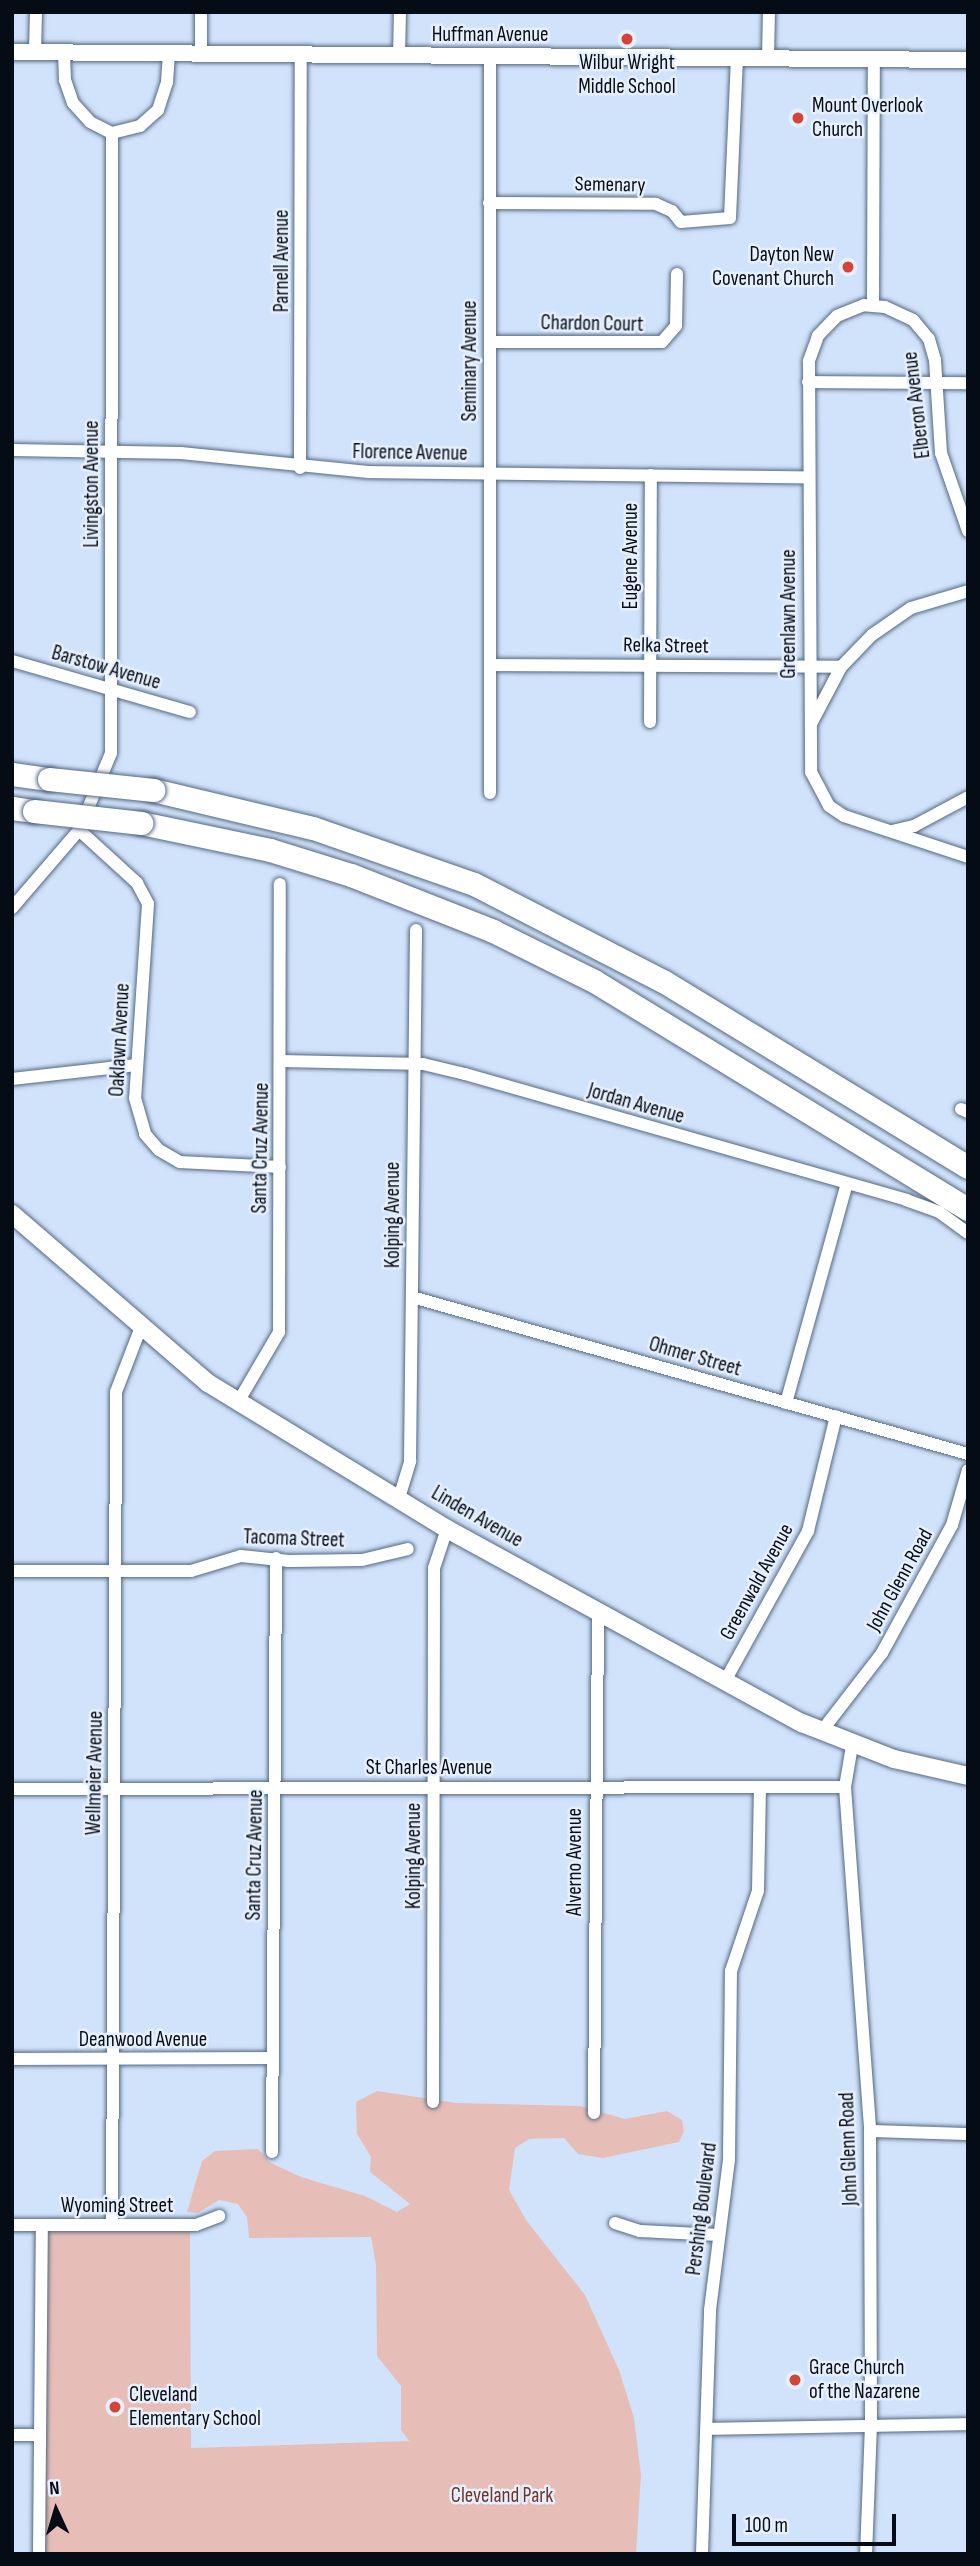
<!DOCTYPE html>
<style>
body{margin:0}
#map{position:relative;width:980px;height:2566px;overflow:hidden;background:#d1e3fb;font-family:"Sofia Sans Condensed",sans-serif}
div>[style]{position:absolute}
.green>*{inset:0;background:#e6beb7}
.roads{filter:drop-shadow(0 0 2px #546882) drop-shadow(0 0 2px #546882)}
.minor>*{height:12px;margin:-6px;padding:0 6px;transform-origin:6px;border-radius:6px;background:#fff}
.tertiary>*{height:16px;margin:-8px;padding:0 8px;transform-origin:8px;border-radius:8px;background:#fff}
.secondary>*{height:18px;margin:-9px;padding:0 9px;transform-origin:9px;border-radius:9px;background:#fff}
.motorway>*{height:23px;margin:-11.5px;padding:0 11.5px;transform-origin:11.5px;border-radius:11.5px;background:#fff}
.bridges{filter:drop-shadow(0 0 2px #546882) drop-shadow(0 0 2px #546882)}
.motorway-bridge>*{height:23px;margin:-11.5px;padding:0 11.5px;transform-origin:11.5px;border-radius:11.5px;background:#fff}
.dots>*{width:19px;height:19px;translate:-50% -50%;box-sizing:border-box;border:4px solid #e6f0fc;border-radius:50%}
span{translate:-50% -50%;white-space:nowrap;text-align:center;line-height:1.15;-webkit-text-stroke:5px #e6f0fc;paint-order:stroke}
.street-label{font-size:21px;color:#060c16}
.poi-label{font-size:21px;color:#060c16}
.left{translate:0 -50%;text-align:left}
.right{translate:-100% -50%;text-align:right}
.park-label{font-size:21px;color:#72332b}
.frame{position:absolute;inset:0;border:14px solid #060c16;pointer-events:none}
.north{position:absolute;left:21px;top:2475px;width:70px;height:70px;-webkit-text-stroke:5px #e6f0fc;paint-order:stroke;rotate:356deg;font-size:19px;font-weight:700;line-height:28px;text-align:center;color:#060c16}
.north::after{content:'';display:block;margin:auto;width:24px;height:32px;background:#060c16;clip-path:polygon(50% 0,100% 100%,50% 72%,0 100%)}
.scale{position:absolute;left:732px;top:2514px;width:164px;height:32px;box-sizing:border-box;border:4px solid #060c16;border-top:0;padding-left:9px;font-size:21px;line-height:24px;white-space:nowrap;color:#060c16;-webkit-text-stroke:5px #e6f0fc;paint-order:stroke}
</style>
<div id="map">
<div class="green">
<div style="clip-path:polygon(377px 2091px,457px 2103px,580px 2106px,625px 2119px,667px 2111px,682px 2120px,684px 2131px,679px 2142px,603px 2158px,578px 2154px,564px 2138px,529px 2139px,515px 2148px,509px 2190px,526px 2220px,585px 2295px,619px 2370px,634px 2418px,641px 2475px,636px 2554px,40px 2554px,42px 2225px,190px 2225px,191px 2448px,409px 2441px,401px 2430px,401px 2386px,377px 2356px,376px 2265px,371px 2237px,249px 2238px,247px 2217px,238px 2204px,219px 2200px,198px 2213px,187px 2212px,202px 2161px,215px 2151px,258px 2149px,271px 2163px,301px 2177px,365px 2196px,397px 2212px,410px 2204px,370px 2172px,371px 2157px,357px 2134px,356px 2102px)"></div>
</div>
<div class="roads">
<div class="minor">
<div style="left:35px;top:52px;width:40px;rotate:-88.6deg"></div>
<div style="left:64px;top:52px;width:28px;rotate:88deg"></div>
<div style="left:65px;top:80px;width:24px;rotate:71deg"></div>
<div style="left:73px;top:103px;width:25px;rotate:48deg"></div>
<div style="left:90px;top:122px;width:25px;rotate:27deg"></div>
<div style="left:112px;top:133px;width:29px;rotate:-14deg"></div>
<div style="left:140px;top:126px;width:24px;rotate:-42deg"></div>
<div style="left:158px;top:110px;width:29px;rotate:-72deg"></div>
<div style="left:167px;top:82px;width:29px;rotate:-86deg"></div>
<div style="left:201px;top:53px;width:41px;rotate:-90deg"></div>
<div style="left:399px;top:55px;width:43px;rotate:-88.7deg"></div>
<div style="left:490px;top:56px;width:737px;rotate:90deg"></div>
<div style="left:768px;top:58px;width:46px;rotate:-88.8deg"></div>
<div style="left:489px;top:203px;width:167px;rotate:0.3deg"></div>
<div style="left:656px;top:204px;width:17px;rotate:24deg"></div>
<div style="left:672px;top:211px;width:14px;rotate:51deg"></div>
<div style="left:681px;top:222px;width:49px;rotate:-4.7deg"></div>
<div style="left:730px;top:218px;width:160px;rotate:-87.5deg"></div>
<div style="left:873px;top:304px;width:245px;rotate:-89.8deg"></div>
<div style="left:490px;top:342px;width:172px"></div>
<div style="left:662px;top:342px;width:21px;rotate:-49deg"></div>
<div style="left:676px;top:326px;width:52px;rotate:-88.9deg"></div>
<div style="left:808px;top:382px;width:160px;rotate:0.4deg"></div>
<div style="left:12px;top:450px;width:169px;rotate:1deg"></div>
<div style="left:181px;top:453px;width:188px;rotate:5.8deg"></div>
<div style="left:368px;top:472px;width:440px;rotate:0.7deg"></div>
<div style="left:300px;top:468px;width:414px;rotate:-89.9deg"></div>
<div style="left:968px;top:531px;width:83px;rotate:-109.1deg"></div>
<div style="left:941px;top:453px;width:93px;rotate:-93.7deg"></div>
<div style="left:935px;top:360px;width:22px;rotate:-106deg"></div>
<div style="left:929px;top:339px;width:25px;rotate:-130deg"></div>
<div style="left:913px;top:320px;width:31px;rotate:-155deg"></div>
<div style="left:885px;top:307px;width:21px;rotate:-175deg"></div>
<div style="left:864px;top:305px;width:29px;rotate:158deg"></div>
<div style="left:837px;top:316px;width:28px;rotate:134deg"></div>
<div style="left:818px;top:336px;width:27px;rotate:110deg"></div>
<div style="left:809px;top:361px;width:411px;rotate:89.7deg"></div>
<div style="left:811px;top:772px;width:38px;rotate:62deg"></div>
<div style="left:829px;top:806px;width:18px;rotate:34deg"></div>
<div style="left:844px;top:816px;width:131px;rotate:18.3deg"></div>
<div style="left:12px;top:661px;width:185px;rotate:16deg"></div>
<div style="left:490px;top:665px;width:351px;rotate:0.3deg"></div>
<div style="left:650px;top:722px;width:247px;rotate:-89.8deg"></div>
<div style="left:811px;top:724px;width:64px;rotate:-62.2deg"></div>
<div style="left:841px;top:667px;width:45px;rotate:-45.9deg"></div>
<div style="left:872px;top:635px;width:47px;rotate:-34.7deg"></div>
<div style="left:911px;top:608px;width:59px;rotate:-16.6deg"></div>
<div style="left:79px;top:830px;width:79px;rotate:42.4deg"></div>
<div style="left:137px;top:883px;width:24px;rotate:62deg"></div>
<div style="left:148px;top:904px;width:194px;rotate:93.8deg"></div>
<div style="left:135px;top:1098px;width:37px;rotate:74deg"></div>
<div style="left:145px;top:1134px;width:21px;rotate:49deg"></div>
<div style="left:159px;top:1150px;width:24px;rotate:30deg"></div>
<div style="left:180px;top:1162px;width:100px;rotate:2.9deg"></div>
<div style="left:892px;top:831px;width:23px;rotate:-13deg"></div>
<div style="left:914px;top:826px;width:61px;rotate:-28.2deg"></div>
<div style="left:12px;top:908px;width:103px;rotate:-49.3deg"></div>
<div style="left:79px;top:830px;width:83px;rotate:-67.4deg"></div>
<div style="left:111px;top:753px;width:620px;rotate:-89.91deg"></div>
<div style="left:281px;top:1061px;width:142px;rotate:1.2deg"></div>
<div style="left:423px;top:1064px;width:43px;rotate:13.4deg"></div>
<div style="left:465px;top:1074px;width:459px;rotate:15.9deg"></div>
<div style="left:906px;top:1200px;width:35px;rotate:20deg"></div>
<div style="left:939px;top:1212px;width:36px;rotate:36deg"></div>
<div style="left:12px;top:1079px;width:125px;rotate:-6.4deg"></div>
<div style="left:961px;top:1109px;width:8px;rotate:23deg"></div>
<div style="left:412px;top:1297px;width:578px;rotate:15.77deg"></div>
<div style="left:238px;top:1402px;width:81px;rotate:-59.6deg"></div>
<div style="left:279px;top:1332px;width:448px;rotate:-89.9deg"></div>
<div style="left:786px;top:1403px;width:225px;rotate:-74.5deg"></div>
<div style="left:399px;top:1498px;width:39px;rotate:-73deg"></div>
<div style="left:410px;top:1461px;width:531px;rotate:-89.35deg"></div>
<div style="left:12px;top:1571px;width:179px"></div>
<div style="left:191px;top:1571px;width:52px;rotate:-16.7deg"></div>
<div style="left:241px;top:1556px;width:48px;rotate:5.9deg"></div>
<div style="left:289px;top:1561px;width:73px;rotate:-0.8deg"></div>
<div style="left:362px;top:1560px;width:47px;rotate:-13.4deg"></div>
<div style="left:725px;top:1681px;width:171px;rotate:-61deg"></div>
<div style="left:808px;top:1531px;width:118px;rotate:-76.3deg"></div>
<div style="left:821px;top:1732px;width:100px;rotate:-52.3deg"></div>
<div style="left:882px;top:1653px;width:146px;rotate:-61.3deg"></div>
<div style="left:952px;top:1525px;width:57px;rotate:-73.8deg"></div>
<div style="left:852px;top:1746px;width:42px;rotate:99.7deg"></div>
<div style="left:845px;top:1787px;width:345px;rotate:85.8deg"></div>
<div style="left:870px;top:2131px;width:294px;rotate:89.8deg"></div>
<div style="left:871px;top:2425px;width:129px;rotate:92.2deg"></div>
<div style="left:12px;top:1789px;width:833px;rotate:-0.14deg"></div>
<div style="left:12px;top:2059px;width:261px;rotate:-0.2deg"></div>
<div style="left:433px;top:2102px;width:534px;rotate:-89.89deg"></div>
<div style="left:434px;top:1568px;width:41px;rotate:-71.6deg"></div>
<div style="left:594px;top:2113px;width:502px;rotate:-89.54deg"></div>
<div style="left:870px;top:2131px;width:98px;rotate:1.8deg"></div>
<div style="left:272px;top:2152px;width:594px;rotate:-89.61deg"></div>
<div style="left:615px;top:2223px;width:26px;rotate:18deg"></div>
<div style="left:640px;top:2231px;width:79px;rotate:2.9deg"></div>
<div style="left:112px;top:2224px;width:832px;rotate:-89.72deg"></div>
<div style="left:116px;top:1392px;width:70px;rotate:-69deg"></div>
<div style="left:12px;top:2225px;width:184px"></div>
<div style="left:196px;top:2225px;width:25px;rotate:-21deg"></div>
<div style="left:708px;top:2429px;width:260px;rotate:-1.1deg"></div>
<div style="left:12px;top:2435px;width:28px"></div>
<div style="left:39px;top:2554px;width:329px;rotate:-89.5deg"></div>
<div style="left:702px;top:2554px;width:244px;rotate:-88.1deg"></div>
<div style="left:710px;top:2310px;width:151px;rotate:-82.8deg"></div>
<div style="left:729px;top:2160px;width:189px;rotate:-89.4deg"></div>
<div style="left:731px;top:1971px;width:84px;rotate:-71.4deg"></div>
<div style="left:758px;top:1891px;width:103px;rotate:-88.9deg"></div>
</div>
<div class="tertiary">
<div style="left:12px;top:52px;width:956px;rotate:0.48deg"></div>
</div>
<div class="secondary">
<div style="left:12px;top:1214px;width:259px;rotate:40.8deg"></div>
<div style="left:208px;top:1383px;width:280px;rotate:31.4deg"></div>
<div style="left:447px;top:1529px;width:405px;rotate:28.7deg"></div>
<div style="left:802px;top:1723px;width:99px;rotate:21.4deg"></div>
<div style="left:894px;top:1759px;width:76px;rotate:12.9deg"></div>
</div>
<div class="motorway">
<div style="left:12px;top:774px;width:37px;rotate:8deg"></div>
<div style="left:153px;top:790px;width:164px;rotate:13.4deg"></div>
<div style="left:313px;top:828px;width:170px;rotate:19.2deg"></div>
<div style="left:474px;top:884px;width:212px;rotate:27.2deg"></div>
<div style="left:663px;top:981px;width:357px;rotate:31.4deg"></div>
<div style="left:12px;top:808px;width:22px;rotate:8deg"></div>
<div style="left:141px;top:823px;width:132px;rotate:11.8deg"></div>
<div style="left:270px;top:850px;width:85px;rotate:17.2deg"></div>
<div style="left:351px;top:875px;width:153px;rotate:21.5deg"></div>
<div style="left:493px;top:931px;width:113px;rotate:26.3deg"></div>
<div style="left:594px;top:981px;width:438px;rotate:31.4deg"></div>
</div>
</div>
<div class="bridges">
<div class="motorway-bridge">
<div style="left:49px;top:779px;width:105px;rotate:6deg"></div>
<div style="left:34px;top:811px;width:108px;rotate:6.4deg"></div>
</div>
</div>
<div class="dots">
<div style="left:627px;top:39px;background:#d34538"></div>
<div style="left:798px;top:118px;background:#d34538"></div>
<div style="left:848px;top:267px;background:#d34538"></div>
<div style="left:795px;top:2380px;background:#d34538"></div>
<div style="left:115px;top:2407px;background:#d34538"></div>
</div>
<div class="street-label">
<span style="left:490px;top:35px">Huffman Avenue</span>
<span style="left:610px;top:185px;rotate:1deg">Semenary</span>
<span style="left:282px;top:261px;rotate:-90deg">Parnell Avenue</span>
<span style="left:592px;top:324px;rotate:1deg">Chardon Court</span>
<span style="left:470px;top:361px;rotate:-90deg">Seminary Avenue</span>
<span style="left:917px;top:405px;rotate:-97deg">Elberon Avenue</span>
<span style="left:410px;top:453px;rotate:1deg">Florence Avenue</span>
<span style="left:92px;top:484px;rotate:-90deg">Livingston Avenue</span>
<span style="left:631px;top:556px;rotate:-90deg">Eugene Avenue</span>
<span style="left:789px;top:614px;rotate:-90deg">Greenlawn Avenue</span>
<span style="left:666px;top:646px;rotate:1deg">Relka Street</span>
<span style="left:106px;top:668px;rotate:16deg">Barstow Avenue</span>
<span style="left:120px;top:1040px;rotate:-87deg">Oaklawn Avenue</span>
<span style="left:636px;top:1104px;rotate:16deg">Jordan Avenue</span>
<span style="left:261px;top:1148px;rotate:-89deg">Santa Cruz Avenue</span>
<span style="left:393px;top:1215px;rotate:-90deg">Kolping Avenue</span>
<span style="left:695px;top:1357px;rotate:16deg">Ohmer Street</span>
<span style="left:477px;top:1517px;rotate:30deg">Linden Avenue</span>
<span style="left:294px;top:1539px;rotate:2deg">Tacoma Street</span>
<span style="left:900px;top:1580px;rotate:-61deg">John Glenn Road</span>
<span style="left:757px;top:1582px;rotate:-61deg">Greenwald Avenue</span>
<span style="left:429px;top:1768px">St Charles Avenue</span>
<span style="left:95px;top:1773px;rotate:-89deg">Wellmeier Avenue</span>
<span style="left:255px;top:1855px;rotate:-89deg">Santa Cruz Avenue</span>
<span style="left:414px;top:1856px;rotate:-90deg">Kolping Avenue</span>
<span style="left:575px;top:1862px;rotate:-90deg">Alverno Avenue</span>
<span style="left:143px;top:2040px">Deanwood Avenue</span>
<span style="left:849px;top:2149px;rotate:-92deg">John Glenn Road</span>
<span style="left:117px;top:2206px">Wyoming Street</span>
<span style="left:702px;top:2209px;rotate:-83deg">Pershing Boulevard</span>
</div>
<div class="poi-label">
<span style="left:627px;top:75px">Wilbur Wright<br>Middle School</span>
<span class="left" style="left:812px;top:118px">Mount Overlook<br>Church</span>
<span class="right" style="left:834px;top:267px">Dayton New<br>Covenant Church</span>
<span class="left" style="left:809px;top:2380px">Grace Church<br>of the Nazarene</span>
<span class="left" style="left:129px;top:2407px">Cleveland<br>Elementary School</span>
</div>
<div class="park-label">
<span style="left:502px;top:2496px">Cleveland Park</span>
</div>
<div class="frame"></div>
<div class="north">N</div>
<div class="scale">100 m</div>
</div>
